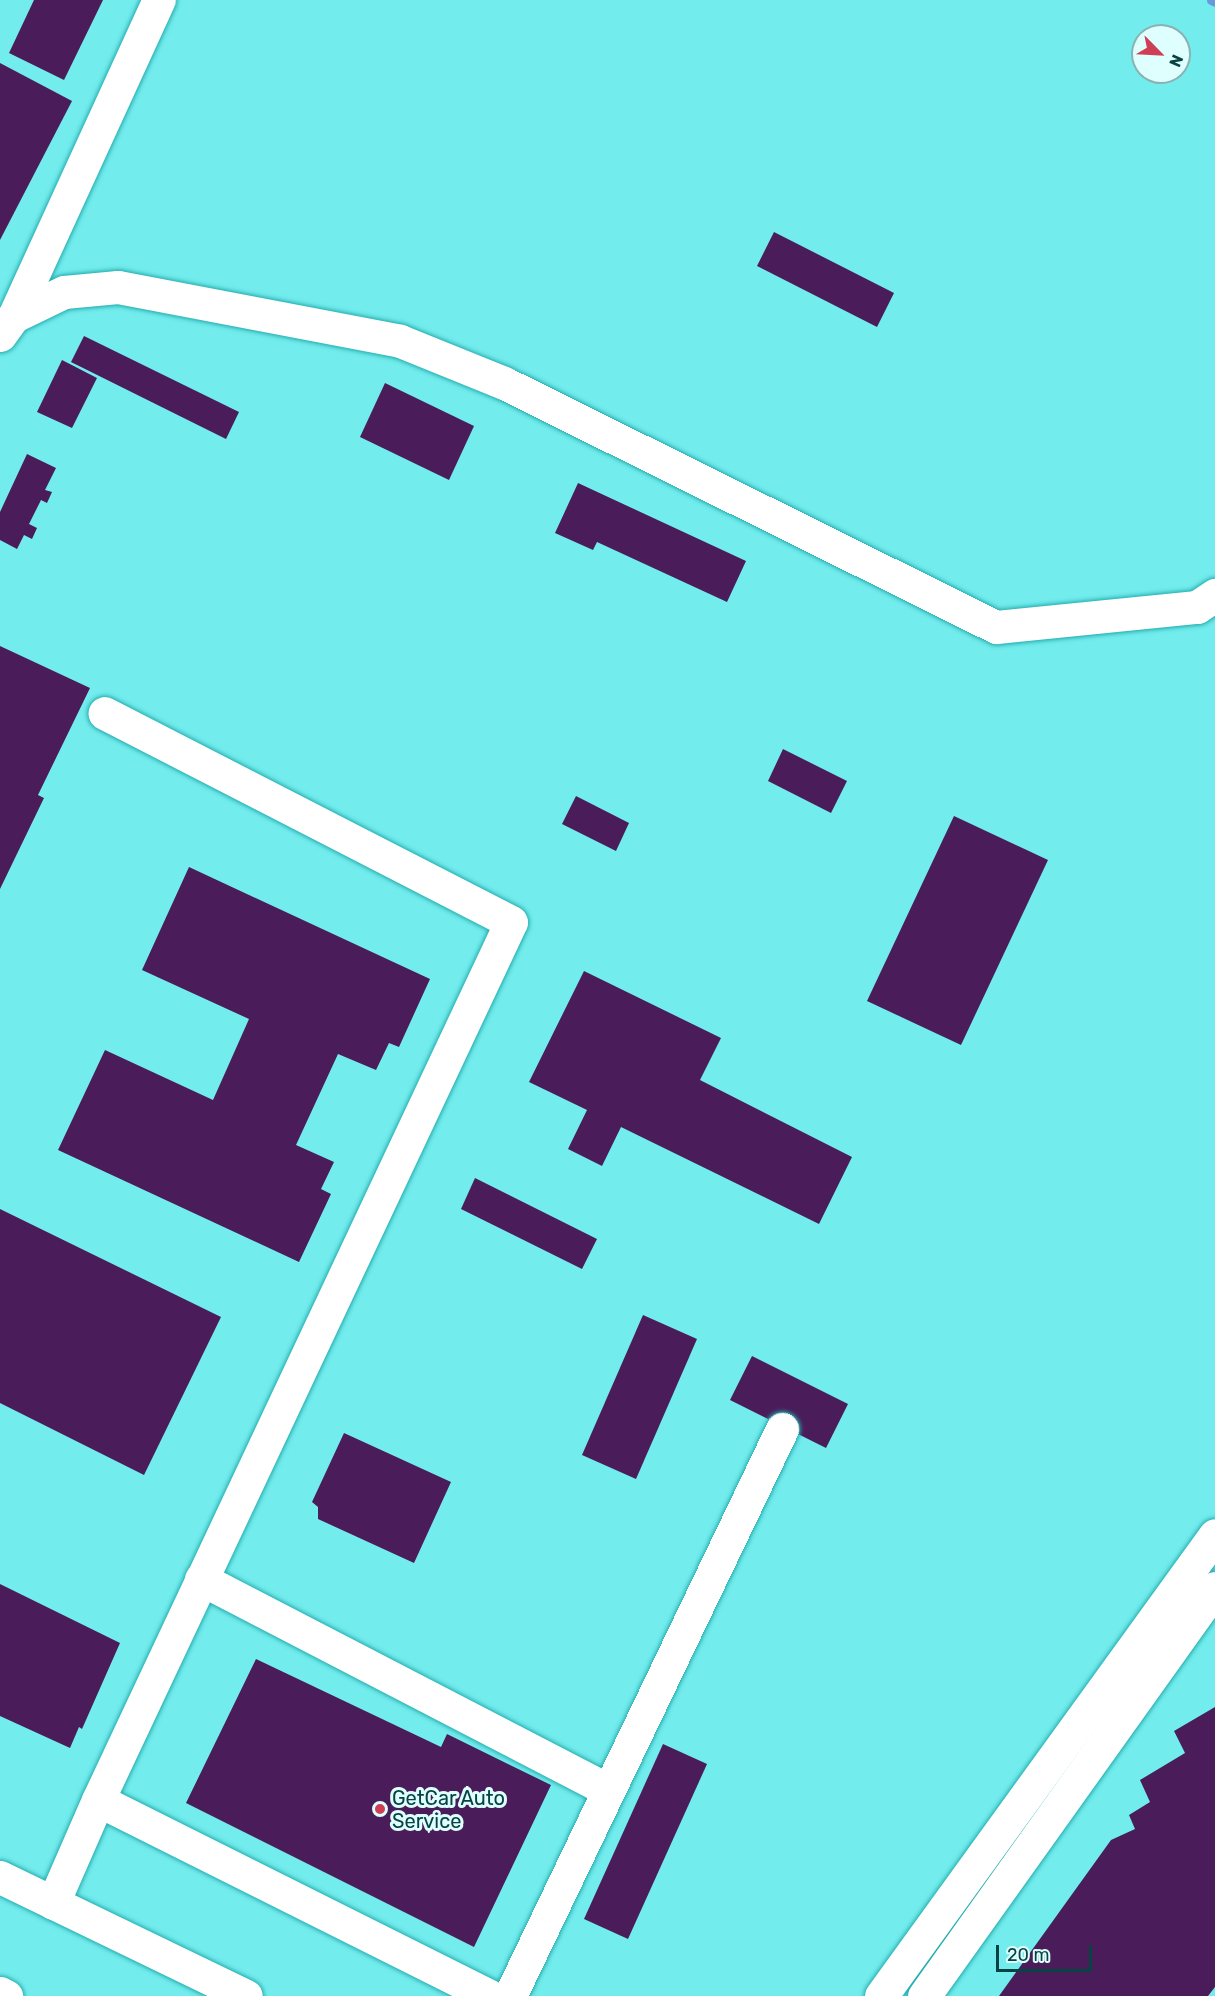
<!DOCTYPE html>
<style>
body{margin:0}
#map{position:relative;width:1215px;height:1996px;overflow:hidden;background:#73eced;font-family:Rubik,sans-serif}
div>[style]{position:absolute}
.stream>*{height:9px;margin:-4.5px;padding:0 4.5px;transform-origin:4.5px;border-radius:4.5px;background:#6899dc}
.building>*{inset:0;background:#4a1c5a}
.roads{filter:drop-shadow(0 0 2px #24adaf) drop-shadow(0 0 2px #24adaf)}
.minor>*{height:33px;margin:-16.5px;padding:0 16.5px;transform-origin:16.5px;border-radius:16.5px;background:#fff}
.major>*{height:33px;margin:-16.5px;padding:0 16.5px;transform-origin:16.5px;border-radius:16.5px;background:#fff}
.dots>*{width:16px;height:16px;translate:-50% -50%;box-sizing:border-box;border:3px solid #dffefe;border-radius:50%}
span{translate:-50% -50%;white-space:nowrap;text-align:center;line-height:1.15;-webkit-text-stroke:6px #dffefe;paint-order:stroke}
.poi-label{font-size:20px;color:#094242}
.left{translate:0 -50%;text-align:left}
.north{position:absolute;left:1131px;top:24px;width:60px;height:60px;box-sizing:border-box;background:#dffefe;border:2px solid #89b3b3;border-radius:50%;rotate:114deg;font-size:16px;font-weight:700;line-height:24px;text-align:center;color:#094242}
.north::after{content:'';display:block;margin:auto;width:21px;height:27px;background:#ce3e54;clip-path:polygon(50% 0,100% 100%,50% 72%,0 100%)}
.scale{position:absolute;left:996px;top:1945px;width:96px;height:27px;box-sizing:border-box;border:3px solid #094242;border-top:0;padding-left:8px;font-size:18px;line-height:21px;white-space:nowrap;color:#094242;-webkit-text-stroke:4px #dffefe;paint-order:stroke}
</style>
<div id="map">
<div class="stream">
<div style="left:1211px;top:0;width:4px;rotate:27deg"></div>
</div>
<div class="building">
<div style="clip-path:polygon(34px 0,103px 0,64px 80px,9px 53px)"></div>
<div style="clip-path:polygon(0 63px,72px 101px,0 240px)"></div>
<div style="clip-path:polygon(774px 232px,894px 293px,877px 327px,757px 266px)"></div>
<div style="clip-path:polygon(84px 336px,239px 412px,226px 439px,71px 362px)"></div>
<div style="clip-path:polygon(62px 360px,97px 378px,72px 428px,37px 412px)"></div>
<div style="clip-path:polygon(385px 383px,474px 426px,449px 480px,360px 437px)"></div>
<div style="clip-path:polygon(27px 454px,56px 468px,45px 490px,52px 492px,47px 503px,41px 500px,29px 524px,37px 528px,32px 539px,24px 535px,17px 549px,0 540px,0 512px)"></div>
<div style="clip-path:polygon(578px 483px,746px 561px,727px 602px,597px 542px,593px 550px,555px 533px)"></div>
<div style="clip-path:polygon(0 646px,90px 688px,38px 795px,44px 798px,0 889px)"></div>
<div style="clip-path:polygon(783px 749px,847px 781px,831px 813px,768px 781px)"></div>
<div style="clip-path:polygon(576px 796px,629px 823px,616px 851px,562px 824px)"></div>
<div style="clip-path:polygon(954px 816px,1048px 860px,961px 1045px,867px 1001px)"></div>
<div style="clip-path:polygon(189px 867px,430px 979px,399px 1047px,389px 1043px,376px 1070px,338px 1054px,296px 1145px,334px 1162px,321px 1189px,331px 1194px,299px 1262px,58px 1150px,105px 1050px,213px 1100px,249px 1019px,142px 970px)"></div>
<div style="clip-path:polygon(584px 971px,721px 1038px,700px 1080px,852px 1157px,819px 1224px,621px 1127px,602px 1166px,568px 1149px,587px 1110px,529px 1082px)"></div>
<div style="clip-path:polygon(475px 1178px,597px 1239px,582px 1269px,461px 1209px)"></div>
<div style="clip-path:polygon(0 1209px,221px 1317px,144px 1475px,0 1403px)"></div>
<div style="clip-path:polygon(643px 1315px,697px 1339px,636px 1479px,582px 1455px)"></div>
<div style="clip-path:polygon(752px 1356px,848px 1404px,826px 1448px,730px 1400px)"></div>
<div style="clip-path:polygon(344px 1433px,451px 1482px,414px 1563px,318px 1519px,318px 1507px,312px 1502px)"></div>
<div style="clip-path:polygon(0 1584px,120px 1643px,82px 1729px,79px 1727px,70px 1748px,0 1716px)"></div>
<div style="clip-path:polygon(256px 1659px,441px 1747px,447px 1734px,551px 1785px,474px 1947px,186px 1803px)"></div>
<div style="clip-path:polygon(1215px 1707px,1215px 1987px,1208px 1996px,999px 1996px,1111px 1840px,1135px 1829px,1129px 1815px,1150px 1802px,1140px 1780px,1185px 1753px,1174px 1731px)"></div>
<div style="clip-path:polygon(663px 1744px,707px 1764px,628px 1939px,584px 1919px)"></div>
</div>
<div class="roads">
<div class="minor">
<div style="left:14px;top:316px;width:55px;rotate:-25.6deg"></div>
<div style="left:64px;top:292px;width:54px;rotate:-5.3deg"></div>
<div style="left:118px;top:287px;width:287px;rotate:10.8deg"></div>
<div style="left:400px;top:341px;width:112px;rotate:22deg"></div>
<div style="left:504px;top:383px;width:549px;rotate:26.38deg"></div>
<div style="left:996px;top:627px;width:202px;rotate:-5.7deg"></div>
<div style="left:1197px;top:607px;width:22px;rotate:-34deg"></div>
<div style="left:0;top:335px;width:24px;rotate:-54deg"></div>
<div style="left:14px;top:316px;width:348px;rotate:-65.4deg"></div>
<div style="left:201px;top:1579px;width:458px;rotate:27.4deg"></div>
<div style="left:98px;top:1800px;width:438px;rotate:26.6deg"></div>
<div style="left:0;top:1877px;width:273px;rotate:25.8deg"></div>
<div style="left:53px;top:1903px;width:112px;rotate:-66.4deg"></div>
<div style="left:98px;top:1800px;width:970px;rotate:-64.81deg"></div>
<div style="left:511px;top:922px;width:457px;rotate:-152.8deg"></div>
<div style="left:510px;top:1996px;width:629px;rotate:-64.37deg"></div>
<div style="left:881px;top:1996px;width:569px;rotate:-54.08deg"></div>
<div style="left:924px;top:1996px;width:501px;rotate:-54.5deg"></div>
</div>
<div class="major">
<div style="left:0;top:1993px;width:7px;rotate:27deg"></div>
</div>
</div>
<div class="dots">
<div style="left:380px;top:1809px;background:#ce3e54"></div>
</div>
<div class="poi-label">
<span class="left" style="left:392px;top:1810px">GetCar Auto<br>Service</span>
</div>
<div class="north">N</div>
<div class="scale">20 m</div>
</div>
